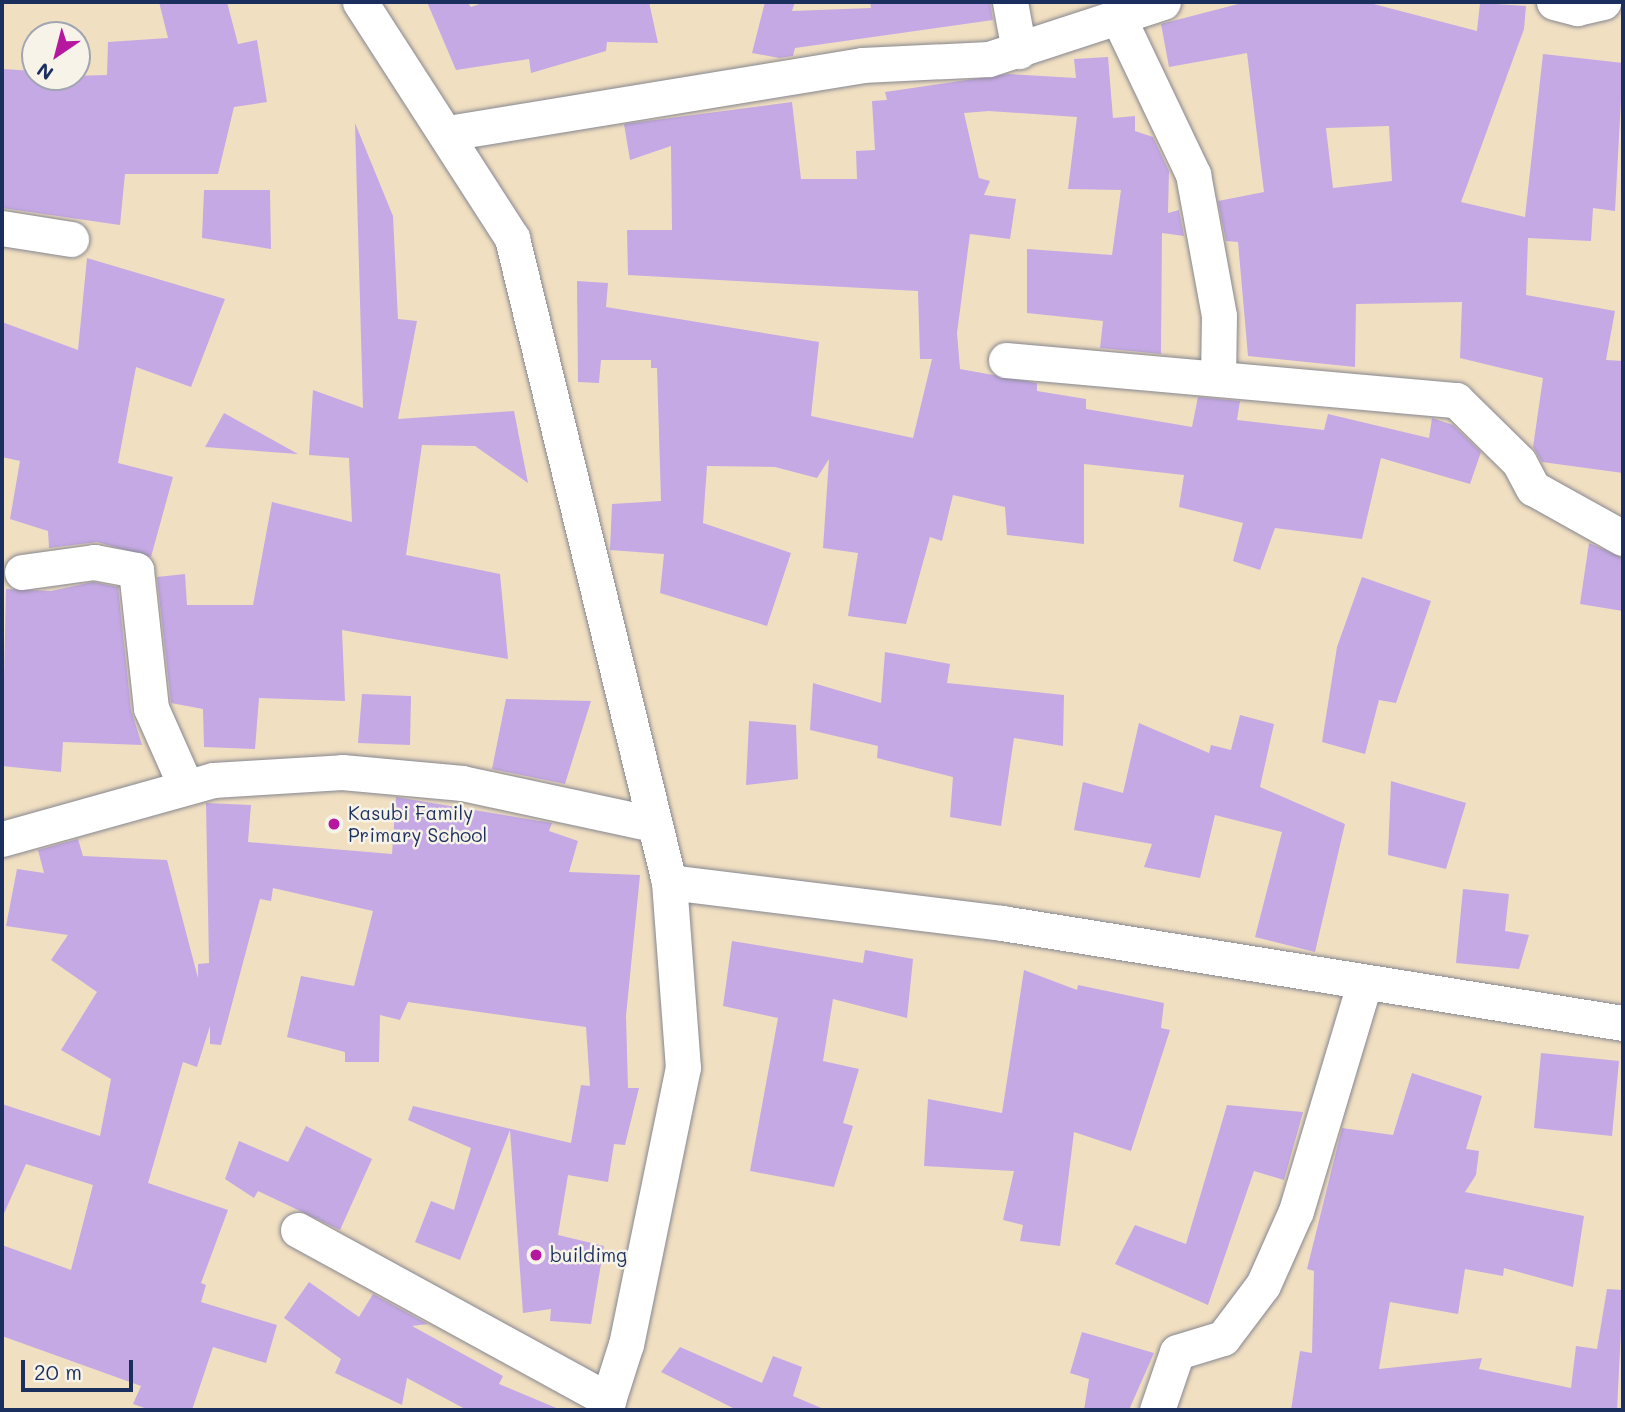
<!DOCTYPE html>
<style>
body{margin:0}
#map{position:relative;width:1625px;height:1412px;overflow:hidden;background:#f1dfc1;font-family:Mali,sans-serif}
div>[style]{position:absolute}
.building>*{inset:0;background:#c5a9e5}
.roads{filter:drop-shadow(0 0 2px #868790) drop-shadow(0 0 2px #868790)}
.street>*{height:35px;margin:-17.5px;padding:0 17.5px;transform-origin:17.5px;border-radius:17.5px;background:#fff}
.dots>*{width:19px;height:19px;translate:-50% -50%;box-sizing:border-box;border:4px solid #f7f3e8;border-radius:50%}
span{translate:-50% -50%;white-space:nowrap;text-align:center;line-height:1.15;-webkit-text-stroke:5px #f7f3e8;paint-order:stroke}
.poi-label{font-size:19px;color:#1b2f5e}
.left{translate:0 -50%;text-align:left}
.frame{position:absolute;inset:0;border:4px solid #1b2f5e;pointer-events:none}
.north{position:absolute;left:21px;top:21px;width:70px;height:70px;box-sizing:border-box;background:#f7f3e8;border:2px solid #9fa5b1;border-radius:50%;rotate:215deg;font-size:19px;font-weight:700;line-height:28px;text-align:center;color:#1b2f5e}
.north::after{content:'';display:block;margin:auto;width:24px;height:32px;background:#b5179e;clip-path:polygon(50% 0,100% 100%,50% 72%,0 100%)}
.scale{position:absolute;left:21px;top:1360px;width:112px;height:32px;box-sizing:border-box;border:4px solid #1b2f5e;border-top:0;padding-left:9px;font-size:21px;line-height:24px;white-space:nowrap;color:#1b2f5e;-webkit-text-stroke:5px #f7f3e8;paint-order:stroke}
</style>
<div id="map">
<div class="building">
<div style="clip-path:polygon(159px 2px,227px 2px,238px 44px,257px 40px,267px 102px,234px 107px,218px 174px,125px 174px,120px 225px,2px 208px,2px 69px,35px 71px,35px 77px,107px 75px,108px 42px,168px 38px)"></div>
<div style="clip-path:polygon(427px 2px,467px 2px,471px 7px,485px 2px,649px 2px,658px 43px,607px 42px,606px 51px,531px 73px,529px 59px,456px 70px)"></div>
<div style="clip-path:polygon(765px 2px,795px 2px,792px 11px,871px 8px,870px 2px,990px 2px,993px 20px,795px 48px,793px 56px,779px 58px,752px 53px)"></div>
<div style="clip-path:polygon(evenodd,1246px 2px,1366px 2px,1477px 31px,1480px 3px,1526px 6px,1524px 29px,1461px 202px,1525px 217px,1543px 54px,1623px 63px,1615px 211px,1593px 208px,1591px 241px,1528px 238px,1526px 295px,1615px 311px,1606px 360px,1623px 361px,1623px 473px,1542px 462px,1533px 447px,1543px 378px,1460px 358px,1462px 302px,1356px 304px,1355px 367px,1248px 356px,1238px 242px,1226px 241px,1218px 201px,1264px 192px,1247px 53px,1169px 67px,1161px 24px,1246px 2px,1389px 126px,1392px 181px,1333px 188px,1326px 128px,1389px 126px)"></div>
<div style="clip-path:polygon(1108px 57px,1113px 118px,1135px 116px,1135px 131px,1153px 137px,1169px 171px,1168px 213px,1179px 210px,1184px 236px,1162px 233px,1161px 354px,1100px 348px,1103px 321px,1027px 313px,1027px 249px,1112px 255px,1121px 190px,1068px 189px,1077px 117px,989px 111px,964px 113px,979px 178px,990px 181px,984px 195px,1016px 199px,1010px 239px,970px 234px,957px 333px,960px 369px,1037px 383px,1037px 391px,1086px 399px,1086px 409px,1192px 427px,1198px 397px,1240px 401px,1237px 420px,1324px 430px,1328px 414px,1429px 438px,1432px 418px,1453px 425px,1481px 452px,1470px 484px,1381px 458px,1362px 539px,1275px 528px,1260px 570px,1233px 561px,1243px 523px,1179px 507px,1184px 475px,1084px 464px,1084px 544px,1007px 535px,1005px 507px,953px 495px,942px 541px,930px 537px,906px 624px,848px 616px,858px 553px,823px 548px,829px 459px,817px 478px,775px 467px,707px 466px,703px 523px,791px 553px,767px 626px,660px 593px,664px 554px,610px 550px,612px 504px,661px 501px,657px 368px,651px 368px,651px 360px,601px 360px,599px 383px,578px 382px,577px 281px,608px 283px,606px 307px,819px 342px,811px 416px,913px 438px,932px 359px,920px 359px,918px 291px,628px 275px,627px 230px,672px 230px,671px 146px,630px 160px,624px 124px,792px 102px,801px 179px,857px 179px,856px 151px,875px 150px,872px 101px,887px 100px,885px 92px,1008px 74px,1076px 78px,1074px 59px)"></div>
<div style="clip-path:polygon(355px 123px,393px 216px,398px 319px,417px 321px,398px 419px,514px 411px,528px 483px,475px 446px,422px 445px,406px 555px,500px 574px,508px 659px,342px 630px,345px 701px,259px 698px,255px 749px,204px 747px,203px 709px,171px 703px,157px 577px,185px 574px,187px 605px,253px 605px,272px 502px,352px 522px,349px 458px,309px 455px,313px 390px,363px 408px)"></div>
<div style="clip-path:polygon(204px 190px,270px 190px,271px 249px,202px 238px)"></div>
<div style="clip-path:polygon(87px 258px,225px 299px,191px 387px,136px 367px,118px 463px,173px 477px,151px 557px,97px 542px,49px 548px,48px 531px,10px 519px,20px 461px,2px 457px,2px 322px,78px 350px)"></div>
<div style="clip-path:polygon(224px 413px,298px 454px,205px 447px)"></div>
<div style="clip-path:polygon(1589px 543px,1623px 558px,1623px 611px,1580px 604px)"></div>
<div style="clip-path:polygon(1362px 577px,1431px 601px,1396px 703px,1379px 700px,1365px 754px,1322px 742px,1337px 647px)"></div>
<div style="clip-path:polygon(93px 582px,118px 587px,131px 710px,142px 745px,63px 742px,61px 772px,2px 766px,6px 589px,51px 591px)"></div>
<div style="clip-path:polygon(885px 652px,950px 664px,947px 683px,1064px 695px,1063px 746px,1014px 738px,1001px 826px,950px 817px,953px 777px,877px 758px,878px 746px,810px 730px,813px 683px,881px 703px)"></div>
<div style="clip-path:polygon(362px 694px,411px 696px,410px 745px,358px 743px)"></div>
<div style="clip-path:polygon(506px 699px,591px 701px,565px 784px,492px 769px)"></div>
<div style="clip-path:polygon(1240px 715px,1274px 724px,1260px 787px,1345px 824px,1315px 952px,1255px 937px,1282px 832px,1215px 815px,1200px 878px,1144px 867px,1152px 844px,1074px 830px,1083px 782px,1123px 793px,1139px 723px,1209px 753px,1211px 745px,1231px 750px)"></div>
<div style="clip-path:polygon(749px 721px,796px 725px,798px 779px,746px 785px)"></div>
<div style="clip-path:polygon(1391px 781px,1466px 803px,1446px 869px,1388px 855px)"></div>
<div style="clip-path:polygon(396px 797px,552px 823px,549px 831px,578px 841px,569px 872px,640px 875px,626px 1016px,628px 1088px,639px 1088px,625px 1145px,614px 1144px,608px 1182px,568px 1175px,558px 1235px,604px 1246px,591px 1324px,550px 1321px,551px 1309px,523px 1313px,510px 1130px,460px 1260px,415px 1242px,431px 1201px,454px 1210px,471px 1148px,408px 1120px,413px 1106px,571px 1143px,581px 1085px,590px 1086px,586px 1027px,408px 1002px,400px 1020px,380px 1015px,379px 1062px,345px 1062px,345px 1052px,287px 1037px,301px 976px,354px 986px,373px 911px,273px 888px,271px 901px,260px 899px,221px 1045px,210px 1044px,210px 1026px,197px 1067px,183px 1062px,148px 1183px,228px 1210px,201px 1283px,206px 1285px,201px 1302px,277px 1325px,266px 1363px,213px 1347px,192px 1410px,150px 1410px,133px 1404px,141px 1386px,2px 1336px,2px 1245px,71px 1270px,93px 1185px,26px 1164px,2px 1218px,2px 1104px,100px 1136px,111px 1079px,61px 1050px,97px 992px,51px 960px,68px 935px,6px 926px,17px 869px,44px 873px,38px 850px,78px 839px,83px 856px,167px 860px,198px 978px,198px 964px,209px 963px,206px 803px,251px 805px,248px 842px,392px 854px)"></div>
<div style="clip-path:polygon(1463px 889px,1509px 894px,1505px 931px,1529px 935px,1519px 969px,1456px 963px)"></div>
<div style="clip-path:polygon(732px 941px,863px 963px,865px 950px,913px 959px,907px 1018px,833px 999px,823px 1061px,859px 1069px,843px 1123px,853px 1126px,834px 1187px,750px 1171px,778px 1018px,723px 1006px)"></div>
<div style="clip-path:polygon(1024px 970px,1077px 990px,1078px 985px,1164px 1003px,1161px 1028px,1170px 1030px,1131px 1151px,1074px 1132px,1060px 1246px,1020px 1241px,1023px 1225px,1003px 1220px,1014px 1171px,924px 1166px,928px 1099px,1002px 1113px)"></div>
<div style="clip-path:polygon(1541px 1053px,1619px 1061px,1612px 1136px,1534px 1128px)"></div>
<div style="clip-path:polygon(1412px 1073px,1482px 1096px,1466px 1149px,1479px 1151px,1476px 1175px,1465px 1192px,1584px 1216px,1573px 1287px,1504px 1268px,1503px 1276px,1465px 1269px,1458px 1314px,1390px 1302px,1379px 1369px,1482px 1358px,1479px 1369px,1571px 1388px,1576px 1346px,1597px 1349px,1607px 1289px,1623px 1290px,1617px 1410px,1291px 1410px,1300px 1351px,1312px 1353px,1314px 1271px,1307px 1269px,1342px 1128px,1393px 1135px)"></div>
<div style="clip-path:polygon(1227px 1105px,1303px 1112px,1284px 1180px,1254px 1171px,1208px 1305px,1115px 1264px,1135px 1225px,1186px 1244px)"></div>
<div style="clip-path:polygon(306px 1126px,372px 1159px,340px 1230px,258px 1191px,254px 1198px,225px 1179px,239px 1141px,288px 1162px)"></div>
<div style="clip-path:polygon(309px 1282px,359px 1317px,373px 1294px,428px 1324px,412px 1326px,503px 1376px,499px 1384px,561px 1410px,467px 1410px,407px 1378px,402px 1405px,335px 1373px,341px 1359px,284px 1318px)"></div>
<div style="clip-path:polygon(1082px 1332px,1154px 1353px,1129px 1410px,1084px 1410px,1089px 1379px,1070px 1373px)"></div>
<div style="clip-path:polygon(680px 1347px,762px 1383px,773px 1356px,802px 1367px,793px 1396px,826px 1410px,737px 1410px,661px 1372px)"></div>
</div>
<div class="roads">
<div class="street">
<div style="left:360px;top:2px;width:281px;rotate:57.2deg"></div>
<div style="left:512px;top:238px;width:663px;rotate:76.3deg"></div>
<div style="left:669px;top:882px;width:186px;rotate:85.7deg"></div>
<div style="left:683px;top:1067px;width:283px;rotate:101.6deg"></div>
<div style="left:626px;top:1344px;width:69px;rotate:107.7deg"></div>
<div style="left:1010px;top:2px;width:50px;rotate:79.6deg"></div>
<div style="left:1554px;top:2px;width:24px;rotate:15deg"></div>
<div style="left:1577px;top:8px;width:27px;rotate:-13deg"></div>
<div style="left:1120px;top:21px;width:170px;rotate:64.5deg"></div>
<div style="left:1193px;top:174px;width:144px;rotate:79.6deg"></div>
<div style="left:1219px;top:316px;width:62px;rotate:90.9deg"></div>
<div style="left:448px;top:133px;width:420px;rotate:-9.3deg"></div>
<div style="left:862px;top:65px;width:127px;rotate:-2.7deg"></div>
<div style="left:989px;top:59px;width:183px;rotate:-18.1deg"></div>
<div style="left:2px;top:228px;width:70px;rotate:9.1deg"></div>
<div style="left:1006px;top:360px;width:452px;rotate:5.1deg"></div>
<div style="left:1456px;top:400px;width:88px;rotate:44.5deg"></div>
<div style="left:1519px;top:462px;width:30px;rotate:62deg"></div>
<div style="left:1533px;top:488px;width:103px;rotate:29.1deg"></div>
<div style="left:22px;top:572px;width:73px;rotate:-7.9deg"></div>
<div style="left:94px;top:562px;width:43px;rotate:10.8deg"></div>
<div style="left:136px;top:570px;width:139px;rotate:83.8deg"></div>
<div style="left:151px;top:708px;width:86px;rotate:66.1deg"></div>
<div style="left:2px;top:839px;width:219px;rotate:-15.6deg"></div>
<div style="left:213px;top:780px;width:129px;rotate:-3.5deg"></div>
<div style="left:342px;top:772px;width:121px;rotate:5.2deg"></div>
<div style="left:462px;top:783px;width:196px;rotate:12.1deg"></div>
<div style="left:669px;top:882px;width:336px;rotate:7deg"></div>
<div style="left:1002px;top:923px;width:629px;rotate:9.15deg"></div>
<div style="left:298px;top:1230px;width:354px;rotate:28.7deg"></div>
<div style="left:1157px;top:1410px;width:61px;rotate:-71deg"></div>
<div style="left:1177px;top:1352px;width:48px;rotate:-16.9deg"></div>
<div style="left:1223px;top:1338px;width:66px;rotate:-53deg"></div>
<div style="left:1263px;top:1285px;width:81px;rotate:-66deg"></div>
<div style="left:1296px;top:1211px;width:237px;rotate:-73.3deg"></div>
</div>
</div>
<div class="dots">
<div style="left:334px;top:824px;background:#b5179e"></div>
<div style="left:536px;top:1255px;background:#b5179e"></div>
</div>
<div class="poi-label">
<span class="left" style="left:348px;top:824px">Kasubi Family<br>Primary School</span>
<span class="left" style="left:550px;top:1255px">buildimg</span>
</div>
<div class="frame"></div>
<div class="north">N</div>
<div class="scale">20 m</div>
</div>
